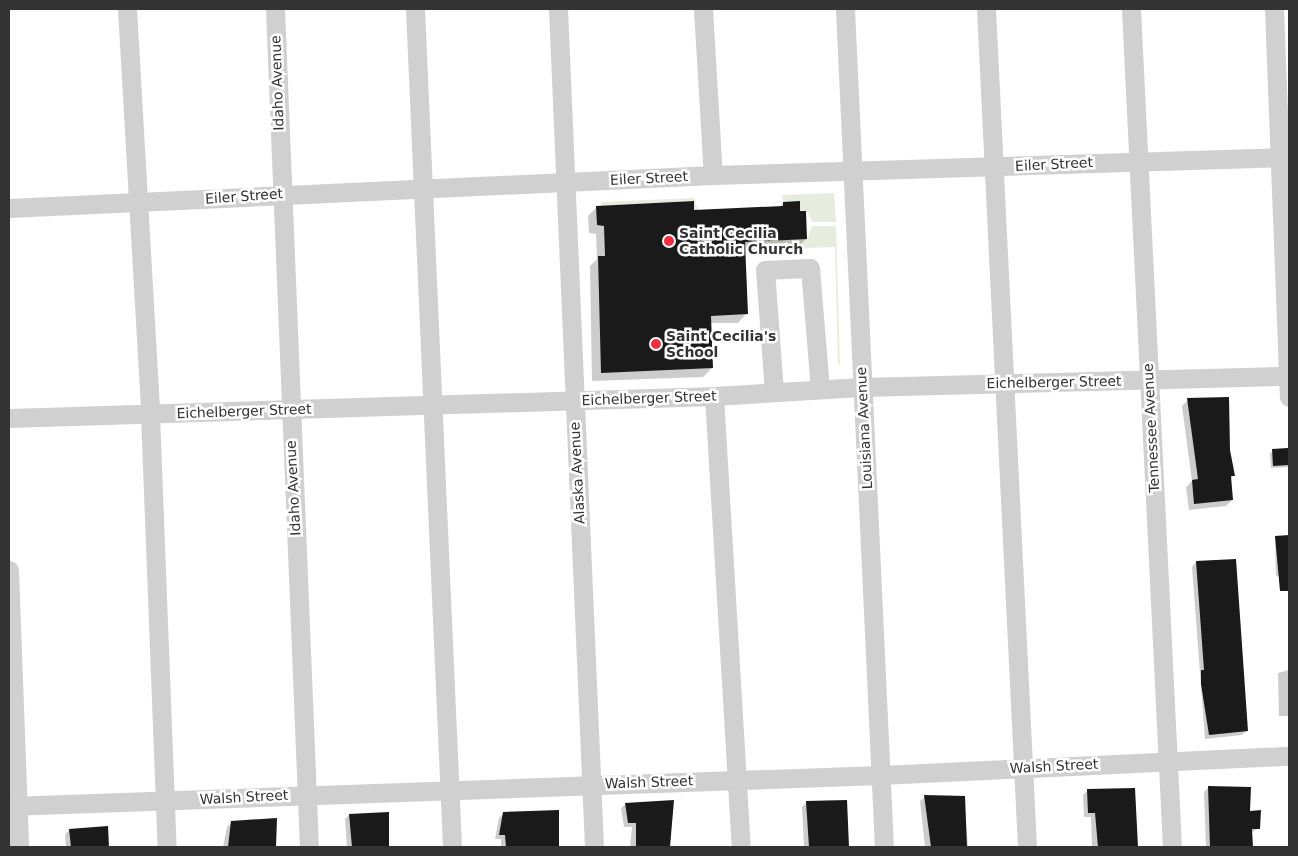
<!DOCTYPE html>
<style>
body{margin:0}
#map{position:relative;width:1298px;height:856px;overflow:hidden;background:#fff;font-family:"DejaVu Sans",sans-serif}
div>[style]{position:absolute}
.green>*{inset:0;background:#e6ecde}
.shadow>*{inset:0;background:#0003}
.building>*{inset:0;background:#1a1a1a}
.minor>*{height:19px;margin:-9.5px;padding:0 9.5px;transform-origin:9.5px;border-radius:9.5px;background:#d0d0d0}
.dots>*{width:14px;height:14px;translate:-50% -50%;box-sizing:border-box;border:2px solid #fff;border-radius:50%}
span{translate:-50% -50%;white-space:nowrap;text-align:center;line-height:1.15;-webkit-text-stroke:5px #fff;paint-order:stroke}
.street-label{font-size:14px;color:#333}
.poi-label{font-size:14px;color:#333;font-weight:700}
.left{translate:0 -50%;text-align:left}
.frame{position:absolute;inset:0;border:10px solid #333;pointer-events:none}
</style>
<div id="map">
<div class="green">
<div style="clip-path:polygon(834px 193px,836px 222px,812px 222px,808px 212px,800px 211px,800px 202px,783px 202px,782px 195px)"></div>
<div style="clip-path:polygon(694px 198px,698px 210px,694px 210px,694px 201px,601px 206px,601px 202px)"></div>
<div style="clip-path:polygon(812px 226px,836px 226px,840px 364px,838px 364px,835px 247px,746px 250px,745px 242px,807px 239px)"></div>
</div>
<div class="shadow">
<div style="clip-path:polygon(783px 203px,799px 212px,806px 239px,798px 247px,744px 250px,746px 314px,738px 323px,710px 323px,712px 368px,703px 377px,592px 381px,590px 266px,597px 259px,596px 234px,589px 233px,588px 216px,597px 207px,693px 212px,779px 208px)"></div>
<div style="clip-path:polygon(1188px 400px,1234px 475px,1230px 479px,1232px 500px,1226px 506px,1189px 510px,1186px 487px,1192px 481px,1182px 406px)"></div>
<div style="clip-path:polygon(1289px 449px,1289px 467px,1271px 468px,1270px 453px)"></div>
<div style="clip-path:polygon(1275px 537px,1289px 537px,1289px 574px,1276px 576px)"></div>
<div style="clip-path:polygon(1196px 562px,1247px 730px,1242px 735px,1205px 739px,1192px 567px)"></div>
<div style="clip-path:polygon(1289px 670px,1289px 716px,1279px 716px,1278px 673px)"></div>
<div style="clip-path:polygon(1209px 787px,1249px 812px,1259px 828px,1251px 833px,1251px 847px,1206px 847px,1204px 792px)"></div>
<div style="clip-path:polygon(1134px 789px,1136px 847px,1092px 847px,1091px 817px,1084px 817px,1083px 795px,1088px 790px)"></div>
<div style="clip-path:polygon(925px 797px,964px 798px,968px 847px,925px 847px,920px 801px)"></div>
<div style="clip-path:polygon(807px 802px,846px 802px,848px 847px,804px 847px,802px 807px)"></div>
<div style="clip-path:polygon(626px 804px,669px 846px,668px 847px,630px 847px,632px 827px,624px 827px,621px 808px)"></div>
<div style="clip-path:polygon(504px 813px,557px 837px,558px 847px,501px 847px,501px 839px,495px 839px,499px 818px)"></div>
<div style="clip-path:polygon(349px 815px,386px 837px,388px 847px,347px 847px,345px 819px)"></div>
<div style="clip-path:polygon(276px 819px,274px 847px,223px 847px,227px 827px,232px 822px)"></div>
<div style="clip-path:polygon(69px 830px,108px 847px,66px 847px,65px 835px)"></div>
</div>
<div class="building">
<div style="clip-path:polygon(694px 201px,694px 210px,783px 206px,783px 202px,800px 201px,800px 211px,806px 211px,807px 239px,745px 242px,748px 314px,711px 316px,713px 368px,601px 373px,598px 256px,605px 256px,604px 226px,597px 225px,596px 206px)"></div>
<div style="clip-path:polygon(1229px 397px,1230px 450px,1235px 476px,1231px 476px,1233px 500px,1194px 504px,1192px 480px,1198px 479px,1187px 398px)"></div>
<div style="clip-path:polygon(1288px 448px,1289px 465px,1273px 466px,1272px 449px)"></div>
<div style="clip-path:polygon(1289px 535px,1289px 591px,1280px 591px,1275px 536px)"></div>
<div style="clip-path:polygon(1236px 559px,1248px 731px,1209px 735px,1201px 684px,1201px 670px,1204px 670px,1196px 561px)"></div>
<div style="clip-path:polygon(1208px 786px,1251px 787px,1250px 811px,1261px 810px,1260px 829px,1252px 829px,1253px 847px,1210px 847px)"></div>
<div style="clip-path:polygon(1135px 788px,1138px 847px,1098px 847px,1095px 813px,1088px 813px,1087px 789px)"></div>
<div style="clip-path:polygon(924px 795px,965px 796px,967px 847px,931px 847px)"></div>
<div style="clip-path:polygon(674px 800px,670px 847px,636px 847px,636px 823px,628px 823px,625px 803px)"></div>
<div style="clip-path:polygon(847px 800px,849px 847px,809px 847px,806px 801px)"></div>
<div style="clip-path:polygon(559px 810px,559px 847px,506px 847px,505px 835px,499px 835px,503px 812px)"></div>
<div style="clip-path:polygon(389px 812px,389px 847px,352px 847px,349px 814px)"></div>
<div style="clip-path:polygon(277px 818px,276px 847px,228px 847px,231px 821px)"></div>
<div style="clip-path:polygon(108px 826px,109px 847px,71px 847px,69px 829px)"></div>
</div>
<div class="minor">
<div style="left:127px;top:9px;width:406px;rotate:86.7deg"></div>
<div style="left:150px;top:414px;width:433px;rotate:87.8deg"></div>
<div style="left:275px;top:9px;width:839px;rotate:87.68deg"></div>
<div style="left:415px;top:9px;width:839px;rotate:87.47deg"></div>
<div style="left:558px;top:9px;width:839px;rotate:87.54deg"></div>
<div style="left:703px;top:9px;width:166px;rotate:86.6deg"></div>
<div style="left:845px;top:9px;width:839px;rotate:87.34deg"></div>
<div style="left:986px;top:9px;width:839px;rotate:87.2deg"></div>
<div style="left:1131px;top:9px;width:839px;rotate:87.2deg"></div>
<div style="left:1274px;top:9px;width:388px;rotate:87.8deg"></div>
<div style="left:9px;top:208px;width:705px;rotate:-2.68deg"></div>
<div style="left:713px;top:175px;width:576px;rotate:-1.79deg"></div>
<div style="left:774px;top:392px;width:122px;rotate:-94.2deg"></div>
<div style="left:765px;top:270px;width:45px;rotate:-2.5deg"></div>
<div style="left:810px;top:268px;width:121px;rotate:85.3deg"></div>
<div style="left:714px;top:396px;width:452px;rotate:86.6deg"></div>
<div style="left:9px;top:418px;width:705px;rotate:-1.79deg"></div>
<div style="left:714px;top:396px;width:148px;rotate:-3.5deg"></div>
<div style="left:862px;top:387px;width:427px;rotate:-1.5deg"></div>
<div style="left:9px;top:570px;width:277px;rotate:87.9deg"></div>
<div style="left:9px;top:806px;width:873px;rotate:-2.04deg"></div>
<div style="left:881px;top:775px;width:408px;rotate:-2.7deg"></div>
</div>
<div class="dots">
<div style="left:669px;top:241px;background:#f02e41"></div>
<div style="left:656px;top:344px;background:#f02e41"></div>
</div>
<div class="street-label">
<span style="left:277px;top:83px;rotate:-92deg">Idaho Avenue</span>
<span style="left:1054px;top:164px;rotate:-3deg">Eiler Street</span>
<span style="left:649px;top:178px;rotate:-3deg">Eiler Street</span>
<span style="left:244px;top:196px;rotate:-4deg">Eiler Street</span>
<span style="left:1054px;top:382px;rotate:-1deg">Eichelberger Street</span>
<span style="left:649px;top:398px;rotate:-2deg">Eichelberger Street</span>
<span style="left:244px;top:411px;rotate:-2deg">Eichelberger Street</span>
<span style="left:864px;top:428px;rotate:-93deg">Louisiana Avenue</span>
<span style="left:1151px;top:428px;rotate:-93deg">Tennessee Avenue</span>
<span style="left:577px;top:473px;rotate:-93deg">Alaska Avenue</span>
<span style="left:293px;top:488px;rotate:-93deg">Idaho Avenue</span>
<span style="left:1054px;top:766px;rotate:-3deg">Walsh Street</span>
<span style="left:649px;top:782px;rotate:-2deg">Walsh Street</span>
<span style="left:244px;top:797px;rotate:-3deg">Walsh Street</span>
</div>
<div class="poi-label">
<span class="left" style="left:679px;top:241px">Saint Cecilia<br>Catholic Church</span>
<span class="left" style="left:666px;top:344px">Saint Cecilia's<br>School</span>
</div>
<div class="frame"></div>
</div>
